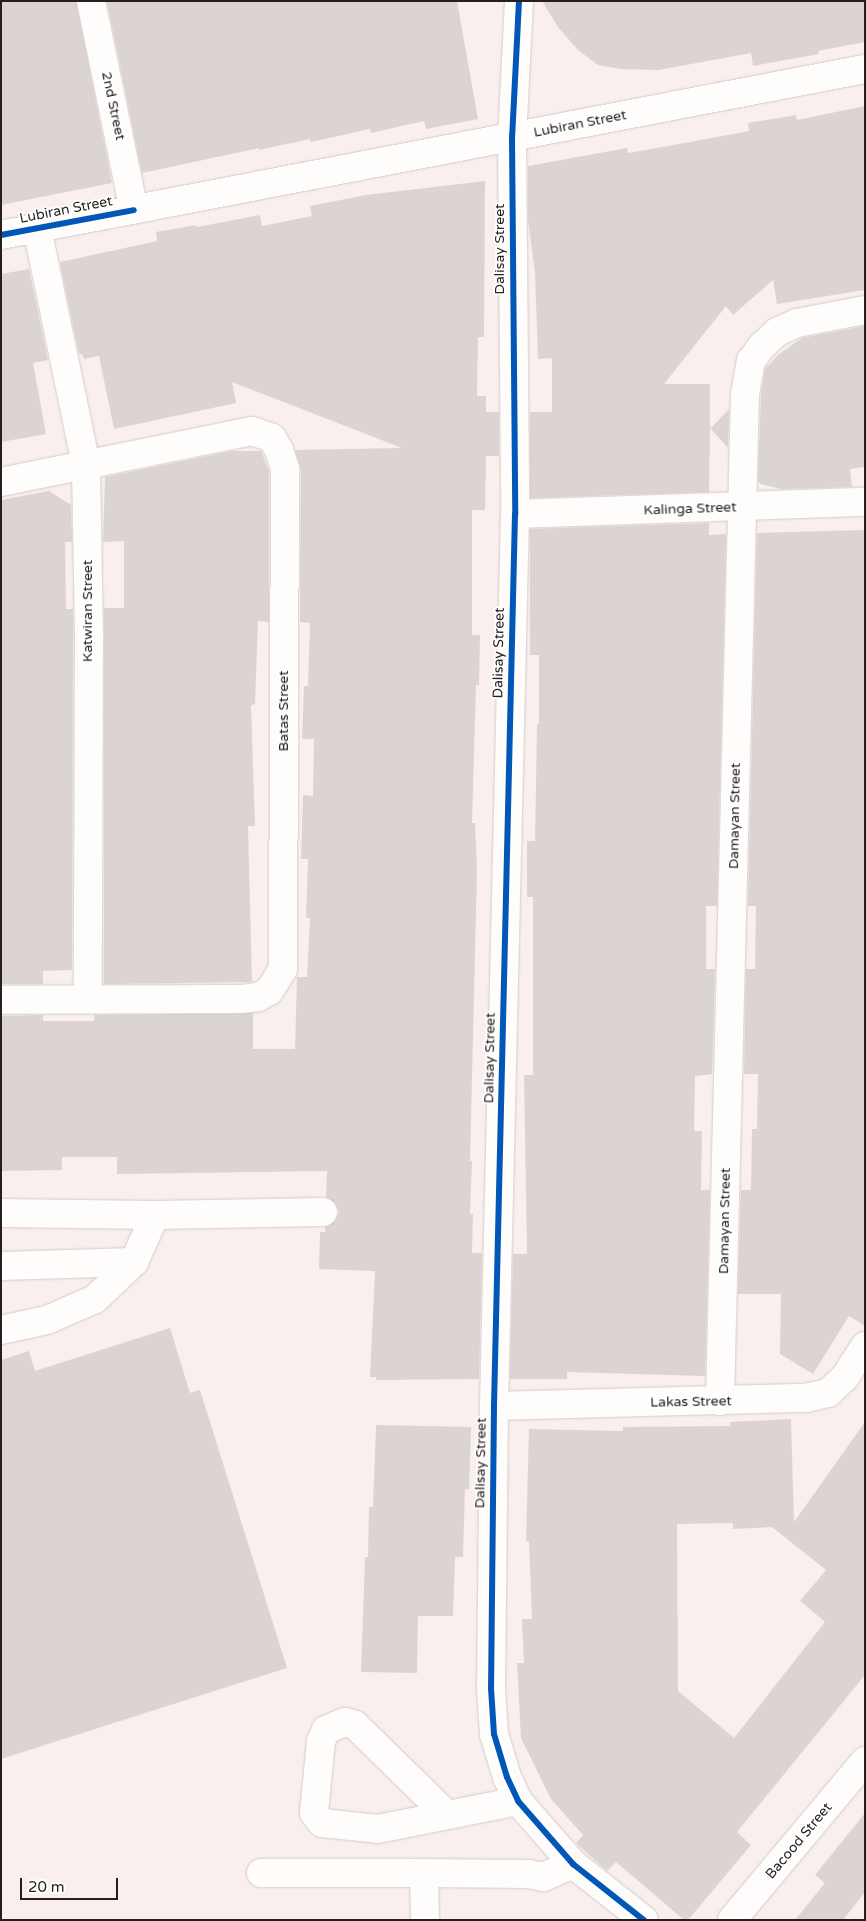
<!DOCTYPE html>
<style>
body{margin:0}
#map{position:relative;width:866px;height:1921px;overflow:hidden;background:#f9f0ee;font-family:"Varela Round",sans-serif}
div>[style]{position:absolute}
.building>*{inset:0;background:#dcd4d2}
.roads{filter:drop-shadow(0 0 1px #d3cbca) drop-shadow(0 0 1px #d3cbca)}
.minor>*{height:28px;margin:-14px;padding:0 14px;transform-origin:14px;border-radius:14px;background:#fefdfc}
.major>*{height:28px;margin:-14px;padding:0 14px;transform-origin:14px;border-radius:14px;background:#fefdfc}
.cycleway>*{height:6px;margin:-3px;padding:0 3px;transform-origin:3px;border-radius:3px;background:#0057b8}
span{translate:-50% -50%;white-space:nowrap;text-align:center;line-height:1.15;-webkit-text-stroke:4px #fff;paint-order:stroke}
.street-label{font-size:14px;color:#271f1f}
.frame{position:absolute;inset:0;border:2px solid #271f1f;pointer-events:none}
.scale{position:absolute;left:20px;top:1878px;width:98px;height:22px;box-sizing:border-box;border:2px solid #271f1f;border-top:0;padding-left:6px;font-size:15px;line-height:18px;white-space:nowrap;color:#271f1f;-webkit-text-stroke:4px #fff;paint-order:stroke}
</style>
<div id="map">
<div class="building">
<div style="clip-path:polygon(1px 1px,76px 1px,112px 183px,1px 205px)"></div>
<div style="clip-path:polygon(107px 1px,457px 1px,478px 119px,426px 129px,424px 121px,371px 133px,370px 129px,311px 142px,310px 139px,259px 150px,259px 148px,142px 173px)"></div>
<div style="clip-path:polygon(542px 1px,865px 1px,865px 42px,818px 51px,819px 54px,753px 66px,751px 53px,659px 70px,621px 69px,598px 65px,578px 50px,558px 27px)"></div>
<div style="clip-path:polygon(865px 106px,865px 290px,777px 304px,773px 280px,733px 315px,726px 306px,664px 384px,710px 384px,710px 429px,729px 409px,728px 448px,710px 428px,709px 492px,530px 498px,530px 412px,552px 412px,552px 358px,538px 359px,535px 274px,528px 219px,528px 166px,627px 148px,628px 153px,685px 143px,749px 131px,748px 123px,796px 115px,797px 120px)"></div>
<div style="clip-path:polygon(485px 181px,484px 337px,478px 337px,477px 396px,486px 396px,486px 412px,499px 412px,499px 456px,486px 456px,485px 510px,472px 510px,472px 635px,480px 635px,479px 685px,476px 685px,472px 823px,475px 823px,477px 870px,470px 1161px,472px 1161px,470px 1214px,473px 1214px,472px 1253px,482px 1253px,479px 1379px,376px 1380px,376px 1377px,370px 1377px,375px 1271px,319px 1269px,320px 1232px,325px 1232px,325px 1227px,336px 1220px,339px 1212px,336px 1204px,326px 1197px,327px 1171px,117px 1174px,117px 1157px,62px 1157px,62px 1170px,1px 1171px,1px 1016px,43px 1015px,43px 1021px,94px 1021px,94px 1015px,253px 1013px,253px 1049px,295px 1049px,297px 977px,307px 977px,310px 918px,306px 918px,308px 859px,301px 859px,303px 795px,313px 796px,314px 739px,302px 739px,304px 686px,308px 686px,310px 623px,300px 622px,301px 469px,295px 450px,402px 448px,232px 382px,236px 403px,114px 429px,99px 356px,84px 359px,82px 354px,79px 354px,60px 262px,157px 241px,156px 232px,196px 225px,197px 227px,260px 215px,262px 226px,312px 216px,310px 206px,366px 195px)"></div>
<div style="clip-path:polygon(29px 269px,48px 360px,33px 363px,46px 434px,1px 442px,1px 274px)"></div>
<div style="clip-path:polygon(865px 326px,865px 467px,850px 469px,852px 487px,781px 489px,761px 484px,758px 481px,761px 396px,765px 369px,779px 354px,802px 338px)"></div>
<div style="clip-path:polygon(232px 451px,261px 451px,269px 471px,269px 622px,258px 621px,255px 704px,251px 705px,255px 826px,248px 826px,252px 982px,104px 984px,104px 608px,124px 608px,124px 541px,103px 542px,105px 477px)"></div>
<div style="clip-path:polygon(49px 491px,71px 505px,72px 542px,65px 542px,66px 609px,73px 609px,73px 631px,72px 970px,43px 971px,43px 984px,1px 984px,1px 500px)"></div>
<div style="clip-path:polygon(709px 523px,709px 535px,726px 534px,717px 906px,706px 906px,706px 969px,715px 969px,712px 1074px,695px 1076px,694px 1131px,702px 1131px,701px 1190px,710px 1190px,705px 1376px,567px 1372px,567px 1379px,510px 1379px,513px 1254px,527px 1254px,524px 1075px,533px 1075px,533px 897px,527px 897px,527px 841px,535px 841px,537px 724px,539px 724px,539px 655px,530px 655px,530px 529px)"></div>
<div style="clip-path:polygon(865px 530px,865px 1326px,849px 1316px,813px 1374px,780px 1354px,781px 1294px,738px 1294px,741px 1190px,751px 1190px,752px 1129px,757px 1129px,758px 1074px,744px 1074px,746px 969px,755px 969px,756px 906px,748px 906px,757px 533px)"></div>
<div style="clip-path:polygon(170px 1328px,190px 1393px,200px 1390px,287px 1668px,1px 1759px,1px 1360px,29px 1351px,35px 1371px)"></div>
<div style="clip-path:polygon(evenodd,791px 1419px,794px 1522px,865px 1422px,865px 1675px,737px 1832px,751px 1845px,688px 1920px,684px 1920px,616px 1862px,607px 1871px,576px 1843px,583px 1835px,551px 1799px,521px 1738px,517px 1663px,524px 1663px,522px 1619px,532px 1619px,529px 1541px,526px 1541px,529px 1429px,623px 1431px,623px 1427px,730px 1426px,730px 1422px,791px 1419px,733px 1523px,733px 1529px,772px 1527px,826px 1570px,800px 1601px,825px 1622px,734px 1738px,678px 1691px,677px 1524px,733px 1523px)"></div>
<div style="clip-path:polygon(376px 1425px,471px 1427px,469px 1489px,465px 1489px,463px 1557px,455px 1557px,453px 1616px,418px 1616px,417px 1673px,361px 1672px,365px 1557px,368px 1557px,369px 1507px,373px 1507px)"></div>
<div style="clip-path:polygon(865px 1813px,865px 1892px,843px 1920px,795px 1920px,825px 1883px,815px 1875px)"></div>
</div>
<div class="roads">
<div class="minor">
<div style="left:91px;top:1px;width:213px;rotate:78.4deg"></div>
<div style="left:519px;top:1px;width:136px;rotate:92.9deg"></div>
<div style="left:512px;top:137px;width:377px;rotate:89.5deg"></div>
<div style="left:515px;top:514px;width:892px;rotate:91.35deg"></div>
<div style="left:494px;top:1406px;width:282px;rotate:90.6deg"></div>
<div style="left:491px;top:1688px;width:46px;rotate:86.3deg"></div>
<div style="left:494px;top:1734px;width:45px;rotate:73.2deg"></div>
<div style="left:507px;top:1777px;width:26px;rotate:65deg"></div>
<div style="left:518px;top:1801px;width:84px;rotate:48.9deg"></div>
<div style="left:573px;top:1864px;width:90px;rotate:38.3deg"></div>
<div style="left:37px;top:228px;width:242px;rotate:78.3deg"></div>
<div style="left:86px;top:465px;width:166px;rotate:89deg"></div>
<div style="left:89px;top:631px;width:368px;rotate:90.2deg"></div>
<div style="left:1px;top:482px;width:256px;rotate:-11.5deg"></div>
<div style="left:252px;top:431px;width:21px;rotate:19deg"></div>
<div style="left:272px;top:438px;width:14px;rotate:60deg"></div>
<div style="left:279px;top:450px;width:20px;rotate:72deg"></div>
<div style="left:285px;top:469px;width:500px;rotate:90.23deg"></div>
<div style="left:283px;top:969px;width:26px;rotate:122deg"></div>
<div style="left:269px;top:991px;width:13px;rotate:151deg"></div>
<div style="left:258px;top:997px;width:16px;rotate:173deg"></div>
<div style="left:242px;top:999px;width:241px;rotate:179.8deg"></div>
<div style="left:515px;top:514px;width:350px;rotate:-2deg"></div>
<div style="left:1px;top:1213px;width:154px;rotate:0.7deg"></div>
<div style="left:155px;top:1215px;width:168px;rotate:-1deg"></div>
<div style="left:1px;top:1266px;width:133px;rotate:-1.7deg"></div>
<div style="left:1px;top:1330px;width:47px;rotate:-12.3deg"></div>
<div style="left:47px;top:1320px;width:52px;rotate:-23.6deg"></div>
<div style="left:95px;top:1299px;width:54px;rotate:-43.5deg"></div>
<div style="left:134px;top:1262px;width:51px;rotate:-65.9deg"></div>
<div style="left:720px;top:1401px;width:1007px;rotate:-88.58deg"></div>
<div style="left:745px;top:394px;width:34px;rotate:-80deg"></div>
<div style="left:751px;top:361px;width:19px;rotate:-54deg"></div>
<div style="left:762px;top:346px;width:21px;rotate:-43deg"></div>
<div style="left:777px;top:332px;width:22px;rotate:-24deg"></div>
<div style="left:797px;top:323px;width:69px;rotate:-10.8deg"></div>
<div style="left:494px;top:1406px;width:312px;rotate:-1.5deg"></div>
<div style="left:806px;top:1398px;width:23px;rotate:-13deg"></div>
<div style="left:828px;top:1393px;width:23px;rotate:-43deg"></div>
<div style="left:845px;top:1377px;width:37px;rotate:-57deg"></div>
<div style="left:447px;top:1815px;width:129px;rotate:-135.6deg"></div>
<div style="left:355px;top:1725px;width:10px;rotate:-163deg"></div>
<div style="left:345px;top:1722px;width:21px;rotate:157deg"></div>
<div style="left:326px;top:1730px;width:12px;rotate:114deg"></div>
<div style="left:321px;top:1741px;width:72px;rotate:95.6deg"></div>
<div style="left:314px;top:1813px;width:13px;rotate:51deg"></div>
<div style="left:322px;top:1823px;width:56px;rotate:6.1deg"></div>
<div style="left:378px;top:1829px;width:143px;rotate:-11.3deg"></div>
<div style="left:261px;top:1873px;width:163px"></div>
<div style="left:424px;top:1873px;width:105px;rotate:0.5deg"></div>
<div style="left:529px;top:1874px;width:14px;rotate:12deg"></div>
<div style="left:543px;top:1877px;width:33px;rotate:-23deg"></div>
<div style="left:424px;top:1873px;width:47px;rotate:88.8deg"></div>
<div style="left:732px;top:1920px;width:207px;rotate:-50.1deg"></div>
</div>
<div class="major">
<div style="left:1px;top:235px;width:880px;rotate:-10.88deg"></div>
</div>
</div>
<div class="cycleway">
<div style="left:519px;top:1px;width:136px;rotate:92.9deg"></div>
<div style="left:512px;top:137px;width:377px;rotate:89.5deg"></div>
<div style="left:515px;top:514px;width:892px;rotate:91.35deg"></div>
<div style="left:494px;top:1406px;width:282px;rotate:90.6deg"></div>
<div style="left:491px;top:1688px;width:46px;rotate:86.3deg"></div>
<div style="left:494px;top:1734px;width:45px;rotate:73.2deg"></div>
<div style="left:507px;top:1777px;width:26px;rotate:65deg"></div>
<div style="left:518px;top:1801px;width:84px;rotate:48.9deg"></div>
<div style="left:573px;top:1864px;width:90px;rotate:38.3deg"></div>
<div style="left:1px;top:235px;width:135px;rotate:-10.6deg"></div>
</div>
<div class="street-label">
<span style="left:113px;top:106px;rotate:78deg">2nd Street</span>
<span style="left:580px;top:124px;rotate:-11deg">Lubiran Street</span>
<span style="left:66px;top:210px;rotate:-11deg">Lubiran Street</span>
<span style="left:500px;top:249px;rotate:-90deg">Dalisay Street</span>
<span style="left:690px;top:509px;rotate:-2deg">Kalinga Street</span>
<span style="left:88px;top:611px;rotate:-90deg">Katwiran Street</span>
<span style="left:499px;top:653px;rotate:-89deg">Dalisay Street</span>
<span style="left:284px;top:711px;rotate:-90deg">Batas Street</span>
<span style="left:735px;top:816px;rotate:-89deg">Damayan Street</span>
<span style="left:490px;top:1058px;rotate:-89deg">Dalisay Street</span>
<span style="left:725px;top:1221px;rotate:-89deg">Damayan Street</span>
<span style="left:691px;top:1402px;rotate:-1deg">Lakas Street</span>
<span style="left:481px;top:1463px;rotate:-89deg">Dalisay Street</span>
<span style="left:799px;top:1841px;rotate:-50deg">Bacood Street</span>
</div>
<div class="frame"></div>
<div class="scale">20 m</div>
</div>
